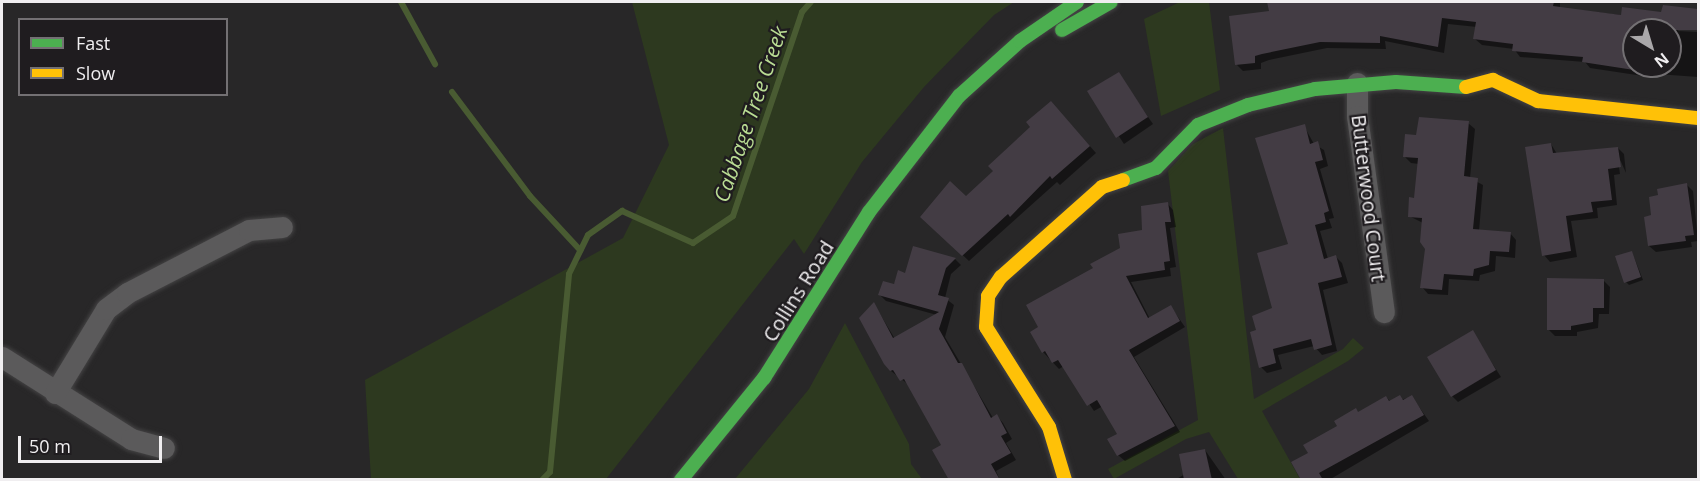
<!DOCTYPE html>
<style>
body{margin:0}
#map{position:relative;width:1700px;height:481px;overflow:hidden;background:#282728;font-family:"Open Sans",sans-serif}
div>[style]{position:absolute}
.green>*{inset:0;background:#2d391f}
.shadow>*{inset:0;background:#0007}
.stream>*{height:6px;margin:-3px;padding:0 3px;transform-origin:3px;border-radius:3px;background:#495b32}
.building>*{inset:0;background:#433c44}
.roads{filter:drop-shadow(0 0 2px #444344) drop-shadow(0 0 2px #444344)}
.street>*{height:21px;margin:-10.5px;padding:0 10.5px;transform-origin:10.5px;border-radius:10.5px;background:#5b5a5b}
.fast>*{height:14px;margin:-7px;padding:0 7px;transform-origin:7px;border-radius:7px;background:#4caf50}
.slow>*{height:14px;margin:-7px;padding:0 7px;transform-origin:7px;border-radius:7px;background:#ffc107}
span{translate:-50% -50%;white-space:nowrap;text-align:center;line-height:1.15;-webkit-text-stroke:4.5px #1f1c1f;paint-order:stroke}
.street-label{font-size:20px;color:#f0eef0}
.water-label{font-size:21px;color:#b9dc93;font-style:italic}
.frame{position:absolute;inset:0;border:3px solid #f0eef0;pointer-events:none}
.legend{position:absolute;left:18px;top:18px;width:210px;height:78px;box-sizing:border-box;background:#1f1c1f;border:2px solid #737073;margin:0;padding:8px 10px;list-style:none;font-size:18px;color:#f0eef0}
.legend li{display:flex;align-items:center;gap:12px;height:30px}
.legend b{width:30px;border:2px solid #737073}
.north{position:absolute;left:1622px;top:18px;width:60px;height:60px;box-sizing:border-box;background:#1f1c1f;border:2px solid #737073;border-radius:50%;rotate:142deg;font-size:16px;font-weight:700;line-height:24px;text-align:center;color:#f0eef0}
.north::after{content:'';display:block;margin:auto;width:21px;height:27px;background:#aaa8aa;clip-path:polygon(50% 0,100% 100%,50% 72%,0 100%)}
.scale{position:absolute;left:18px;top:436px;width:144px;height:27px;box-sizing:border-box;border:3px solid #f0eef0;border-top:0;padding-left:8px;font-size:18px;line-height:21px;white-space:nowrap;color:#f0eef0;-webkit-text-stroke:4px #1f1c1f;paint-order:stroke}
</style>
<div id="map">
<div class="green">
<div style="clip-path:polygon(632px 2px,1014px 2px,994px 15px,924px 87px,862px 162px,804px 254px,794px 239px,606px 479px,371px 479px,365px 380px,623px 238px,669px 145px)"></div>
<div style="clip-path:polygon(1180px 2px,1209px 2px,1220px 90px,1161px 116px,1144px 19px)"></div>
<div style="clip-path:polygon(1223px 128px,1254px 399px,1343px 349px,1353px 338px,1364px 348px,1348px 361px,1262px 411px,1300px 479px,1238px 479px,1209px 432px,1186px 439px,1114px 479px,1108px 469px,1198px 420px,1168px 171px,1193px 144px)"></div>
<div style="clip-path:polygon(845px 323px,909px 444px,911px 464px,922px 479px,735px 479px,809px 389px)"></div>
</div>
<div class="shadow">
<div style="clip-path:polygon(evenodd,1269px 2px,1560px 2px,1560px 8px,1680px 22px,1678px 31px,1698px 32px,1698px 77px,1643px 73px,1643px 76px,1590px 68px,1585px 62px,1520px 57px,1514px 49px,1482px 45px,1475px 39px,1477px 27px,1448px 24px,1444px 53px,1385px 41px,1386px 49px,1327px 48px,1269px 60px,1261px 63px,1261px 69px,1243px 71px,1237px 65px,1271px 12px,1269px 2px,1634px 30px,1670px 30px,1670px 66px,1634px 66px,1634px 30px)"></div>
<div style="clip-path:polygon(1118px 74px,1153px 124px,1124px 144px,1089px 91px)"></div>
<div style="clip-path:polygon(1057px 109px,1096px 153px,1060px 185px,1057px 182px,969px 261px,922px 217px,966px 198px)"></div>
<div style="clip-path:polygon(1468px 123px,1475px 129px,1470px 178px,1483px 185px,1479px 231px,1510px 233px,1516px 240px,1515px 258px,1496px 256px,1495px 271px,1480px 275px,1479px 281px,1449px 279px,1448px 295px,1428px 294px,1422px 287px,1426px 248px,1423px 223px,1409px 216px,1416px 200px,1419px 164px,1411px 163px,1405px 157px,1417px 137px)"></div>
<div style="clip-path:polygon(1304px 126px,1314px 144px,1324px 150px,1328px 166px,1320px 169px,1334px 218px,1329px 219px,1332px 228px,1320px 231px,1328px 259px,1336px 257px,1342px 263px,1348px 283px,1323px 290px,1337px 351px,1322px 355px,1314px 346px,1278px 355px,1282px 369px,1267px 373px,1261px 367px,1257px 331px,1274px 309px,1290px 245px)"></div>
<div style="clip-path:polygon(1551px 144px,1557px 154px,1618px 148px,1624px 154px,1626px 173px,1617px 153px,1620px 174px,1614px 175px,1617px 205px,1597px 208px,1598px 218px,1571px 221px,1577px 257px,1550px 262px,1544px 255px)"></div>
<div style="clip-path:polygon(1686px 184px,1693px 191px,1698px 241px,1691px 242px,1692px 247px,1656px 252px,1649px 246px,1660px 197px)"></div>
<div style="clip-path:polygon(1167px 203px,1173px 210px,1176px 227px,1170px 228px,1176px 267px,1170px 268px,1171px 276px,1131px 282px,1150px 319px,1171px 307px,1185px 327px,1134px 357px,1180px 432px,1125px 461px,1118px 455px,1119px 434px,1103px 406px,1094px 411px,1064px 366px,1059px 369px,1043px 352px,1040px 327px,1095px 269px,1144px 232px)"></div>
<div style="clip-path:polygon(1632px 252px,1643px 280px,1629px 285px,1626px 282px)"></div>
<div style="clip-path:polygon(955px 259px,961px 265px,951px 274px,945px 298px,954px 305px,945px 337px,993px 418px,997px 416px,1003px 423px,1012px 439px,1006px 443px,1016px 460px,996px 471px,1000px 480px,950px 480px,943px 446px,909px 385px,891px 371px,861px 318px,874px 304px,895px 339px,937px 315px,886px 301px,880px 295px,906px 274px)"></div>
<div style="clip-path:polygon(1604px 281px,1610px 287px,1609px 314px,1599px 314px,1598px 328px,1577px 332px,1577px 336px,1555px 336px,1548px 329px)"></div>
<div style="clip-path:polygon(1472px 332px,1501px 377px,1458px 402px,1452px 396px)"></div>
<div style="clip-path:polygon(1386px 397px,1391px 402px,1412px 397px,1429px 421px,1329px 480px,1303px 480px,1310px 453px,1359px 413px)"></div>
<div style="clip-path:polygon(1205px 450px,1226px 480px,1175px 480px,1185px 474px)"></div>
</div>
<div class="stream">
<div style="left:401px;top:2px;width:71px;rotate:61.3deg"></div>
<div style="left:452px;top:92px;width:130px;rotate:53.1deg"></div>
<div style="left:530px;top:196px;width:74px;rotate:47.2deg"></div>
<div style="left:542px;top:480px;width:11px;rotate:-45deg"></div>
<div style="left:550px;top:472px;width:199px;rotate:-84.5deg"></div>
<div style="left:569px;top:274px;width:43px;rotate:-64deg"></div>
<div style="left:588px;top:235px;width:42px;rotate:-35.2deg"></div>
<div style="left:622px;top:211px;width:78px;rotate:24.3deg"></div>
<div style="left:693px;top:243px;width:48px;rotate:-34deg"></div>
<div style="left:733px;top:216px;width:215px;rotate:-71.3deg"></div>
<div style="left:802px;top:12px;width:13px;rotate:-48deg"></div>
</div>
<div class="building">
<div style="clip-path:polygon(1267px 2px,1554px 2px,1553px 6px,1621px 15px,1622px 7px,1661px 12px,1663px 5px,1698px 9px,1698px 30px,1634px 30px,1634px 70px,1582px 62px,1583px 57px,1512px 51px,1513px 44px,1473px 39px,1476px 22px,1442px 18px,1438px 47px,1380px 36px,1380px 43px,1320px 42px,1262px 54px,1255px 56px,1255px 63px,1235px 65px,1229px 16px,1269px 11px)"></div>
<div style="clip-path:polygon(1119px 72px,1148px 117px,1116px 138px,1087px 91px)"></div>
<div style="clip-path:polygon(1051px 101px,1090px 146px,1052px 179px,1050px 176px,1010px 217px,1008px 214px,962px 256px,920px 217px,950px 181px,966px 196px,993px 171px,988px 166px,1030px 127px,1026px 122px)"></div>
<div style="clip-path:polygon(1419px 117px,1469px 121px,1464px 176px,1478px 178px,1473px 229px,1511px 232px,1509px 252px,1490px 251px,1489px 265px,1474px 269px,1473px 276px,1444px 274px,1442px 290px,1420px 288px,1425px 249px,1420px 242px,1422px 218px,1408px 217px,1409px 197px,1414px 198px,1418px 158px,1403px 157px,1405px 134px,1416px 135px)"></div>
<div style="clip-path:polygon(1305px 124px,1310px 144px,1318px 141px,1323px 160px,1315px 162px,1329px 211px,1324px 213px,1326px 222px,1315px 225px,1324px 259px,1336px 255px,1342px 277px,1318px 283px,1332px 345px,1314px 350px,1311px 339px,1273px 349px,1276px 363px,1259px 368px,1250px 332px,1256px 330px,1252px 316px,1272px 308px,1257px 253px,1288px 244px,1255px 138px)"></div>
<div style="clip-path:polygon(1551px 143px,1553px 153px,1618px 147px,1621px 167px,1608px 169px,1612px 200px,1591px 202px,1593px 212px,1566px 216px,1571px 251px,1542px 256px,1525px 147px)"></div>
<div style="clip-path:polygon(1687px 183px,1694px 235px,1685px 236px,1686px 241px,1648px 246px,1644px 217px,1651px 215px,1649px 197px,1658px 195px,1657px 189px)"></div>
<div style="clip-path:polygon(1168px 202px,1171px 222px,1165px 222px,1170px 261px,1164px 262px,1165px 270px,1126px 276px,1148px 318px,1171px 305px,1180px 321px,1129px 350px,1175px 426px,1117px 456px,1107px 439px,1117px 434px,1097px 400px,1087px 406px,1058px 360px,1052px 363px,1045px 351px,1042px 353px,1030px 332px,1038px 327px,1026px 305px,1093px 268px,1090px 264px,1120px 248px,1118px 234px,1142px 230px,1141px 206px)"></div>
<div style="clip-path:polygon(913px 246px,956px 258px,946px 268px,938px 295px,949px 298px,939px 329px,958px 363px,962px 363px,991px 418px,997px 414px,1007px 433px,1001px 436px,1011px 453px,991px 464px,1000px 480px,949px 480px,932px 450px,941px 445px,904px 379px,900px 381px,893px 370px,890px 371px,884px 364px,859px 318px,874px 302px,893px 338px,939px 312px,878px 295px,883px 281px,894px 284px,898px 270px,905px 273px)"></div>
<div style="clip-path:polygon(1632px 251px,1641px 277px,1624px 283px,1615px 256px)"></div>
<div style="clip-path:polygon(1547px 278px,1604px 279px,1604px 308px,1593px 308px,1593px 322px,1571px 326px,1571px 330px,1547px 330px)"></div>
<div style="clip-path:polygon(1473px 330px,1496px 370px,1451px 397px,1427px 357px)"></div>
<div style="clip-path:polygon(1400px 395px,1403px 400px,1412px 395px,1424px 415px,1319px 473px,1323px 480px,1301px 480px,1291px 462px,1308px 453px,1303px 445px,1337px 426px,1334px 421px,1356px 408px,1358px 412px,1386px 396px,1389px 401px)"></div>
<div style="clip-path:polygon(1205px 449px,1212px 480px,1184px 480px,1179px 454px)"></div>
</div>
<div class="roads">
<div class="street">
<div style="left:1357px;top:83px;width:33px;rotate:90deg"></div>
<div style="left:1357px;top:116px;width:198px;rotate:82.2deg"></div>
<div style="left:2px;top:357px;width:153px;rotate:32.4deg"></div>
<div style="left:131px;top:439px;width:34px;rotate:15deg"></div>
<div style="left:55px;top:393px;width:98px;rotate:-58.7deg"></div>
<div style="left:106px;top:309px;width:26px;rotate:-37deg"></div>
<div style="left:127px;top:293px;width:137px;rotate:-27.3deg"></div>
<div style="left:249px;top:230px;width:33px;rotate:-5deg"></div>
</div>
<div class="fast">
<div style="left:1062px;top:30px;width:56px;rotate:-29.7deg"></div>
<div style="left:1123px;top:180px;width:35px;rotate:-20deg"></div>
<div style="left:1156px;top:168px;width:60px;rotate:-45.7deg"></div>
<div style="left:1198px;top:125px;width:54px;rotate:-21.8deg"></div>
<div style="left:1248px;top:105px;width:69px;rotate:-13.4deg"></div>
<div style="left:1315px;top:89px;width:81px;rotate:-4.9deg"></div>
<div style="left:1396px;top:82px;width:70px;rotate:4.1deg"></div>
<div style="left:681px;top:480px;width:132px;rotate:-50.9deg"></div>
<div style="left:764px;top:378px;width:196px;rotate:-57.7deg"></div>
<div style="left:869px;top:212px;width:147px;rotate:-52.2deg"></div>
<div style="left:959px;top:96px;width:82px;rotate:-42deg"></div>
<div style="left:1020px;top:41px;width:69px;rotate:-34.4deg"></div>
</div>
<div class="slow">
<div style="left:1466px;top:87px;width:28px;rotate:-15deg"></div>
<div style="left:1493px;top:80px;width:50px;rotate:25deg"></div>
<div style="left:1538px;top:101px;width:161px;rotate:6.1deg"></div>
<div style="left:1065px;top:480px;width:55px;rotate:-106.8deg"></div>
<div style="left:1049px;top:427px;width:118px;rotate:-122.2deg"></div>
<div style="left:986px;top:327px;width:31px;rotate:-86deg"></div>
<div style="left:988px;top:296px;width:23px;rotate:-56deg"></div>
<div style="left:1001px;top:277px;width:135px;rotate:-41.7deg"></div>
<div style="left:1102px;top:187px;width:22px;rotate:-18deg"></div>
</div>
</div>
<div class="street-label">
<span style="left:1369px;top:198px;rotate:83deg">Butterwood Court</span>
<span style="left:798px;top:291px;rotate:-58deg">Collins Road</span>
</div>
<div class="water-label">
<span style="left:750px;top:114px;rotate:-71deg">Cabbage Tree Creek</span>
</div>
<div class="frame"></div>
<ul class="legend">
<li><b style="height:8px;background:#4caf50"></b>Fast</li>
<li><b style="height:8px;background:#ffc107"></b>Slow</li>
</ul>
<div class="north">N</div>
<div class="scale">50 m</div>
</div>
